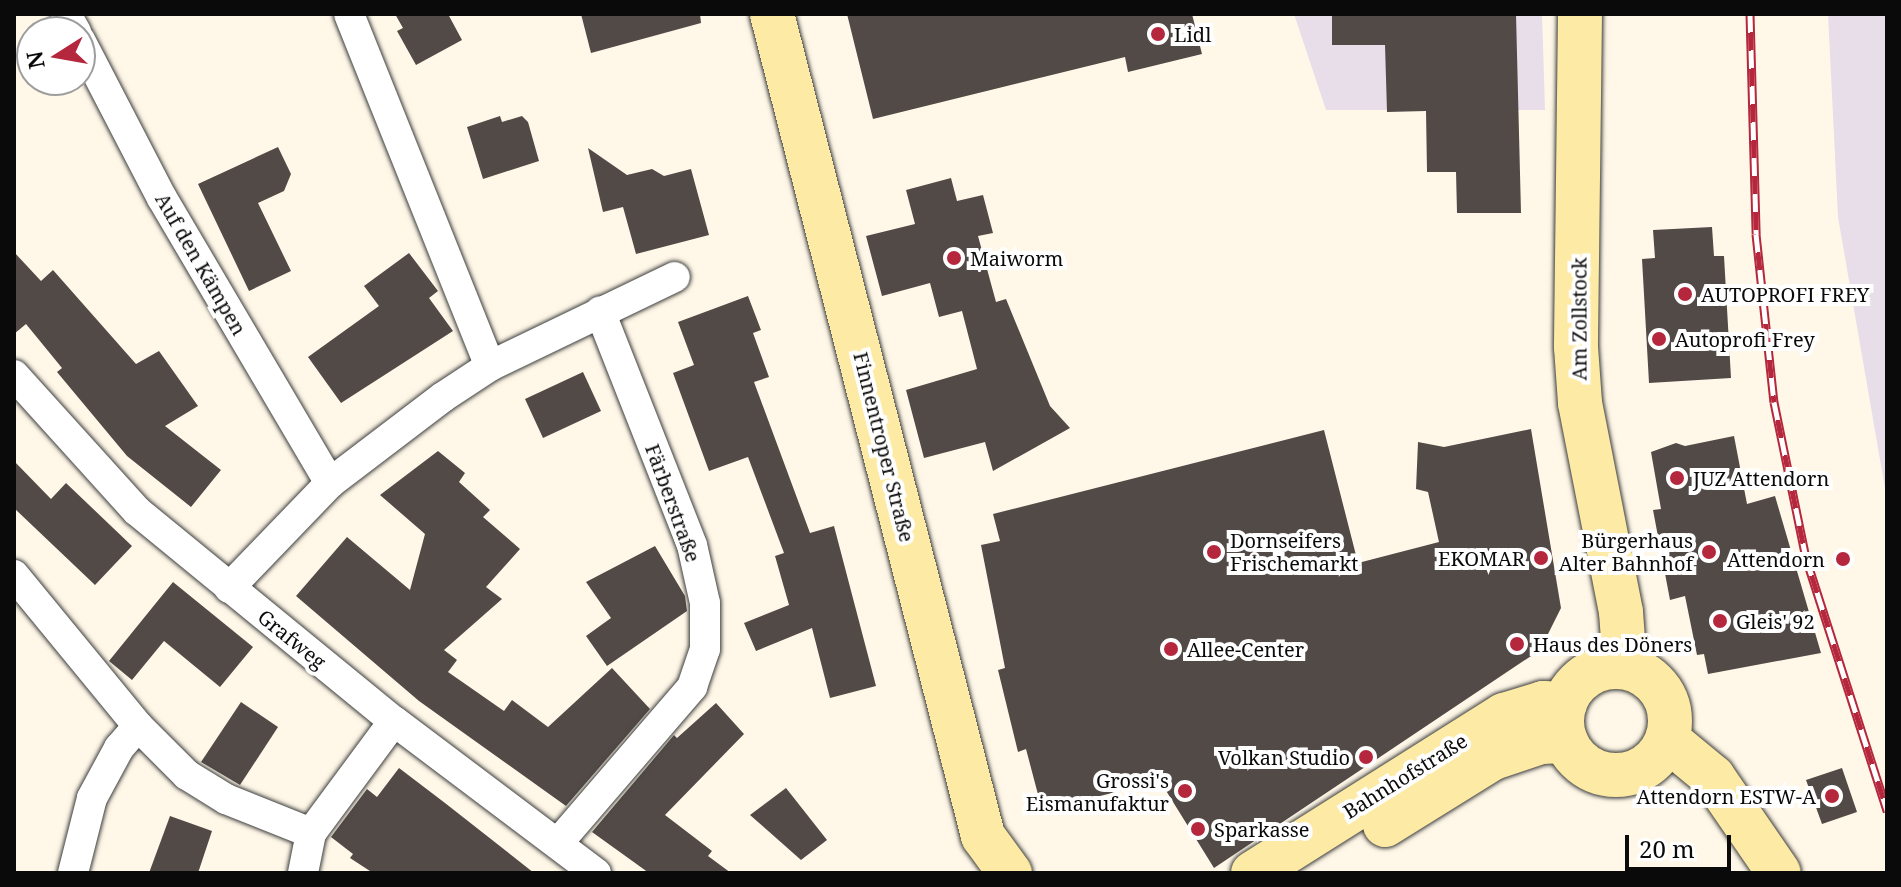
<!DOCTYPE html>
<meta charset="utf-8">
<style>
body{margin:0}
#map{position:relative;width:1901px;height:887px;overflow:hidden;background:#fff8e8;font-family:"Noto Serif",serif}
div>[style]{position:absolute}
.industrial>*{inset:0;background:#e7dee9}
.building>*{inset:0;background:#524a47}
.roads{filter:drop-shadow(0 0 2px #3d3d3d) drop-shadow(0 0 2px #3d3d3d)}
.street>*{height:30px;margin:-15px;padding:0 15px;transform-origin:15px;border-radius:15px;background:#fff}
.secondary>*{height:44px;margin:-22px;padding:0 22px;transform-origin:22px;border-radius:22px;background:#fdeaa4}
.secondary>.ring{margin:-22px;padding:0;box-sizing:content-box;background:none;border:44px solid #fdeaa4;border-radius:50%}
.rail>*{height:9px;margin-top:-4.5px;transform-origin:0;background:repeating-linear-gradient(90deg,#fff 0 18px,#b5273c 0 36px);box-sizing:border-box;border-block:2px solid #b5273c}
.dots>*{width:22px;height:22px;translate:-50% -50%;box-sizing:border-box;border:4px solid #fff;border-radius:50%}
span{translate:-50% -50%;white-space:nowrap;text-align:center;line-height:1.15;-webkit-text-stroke:8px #fff;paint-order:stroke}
.poi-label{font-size:20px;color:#0a0a0a}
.left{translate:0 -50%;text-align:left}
.right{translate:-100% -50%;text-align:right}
.street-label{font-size:20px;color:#0a0a0a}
.frame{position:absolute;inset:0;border:16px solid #0a0a0a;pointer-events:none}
.north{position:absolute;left:16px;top:16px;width:80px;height:80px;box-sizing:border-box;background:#fff;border:2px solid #9d9d9d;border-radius:50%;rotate:259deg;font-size:22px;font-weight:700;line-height:32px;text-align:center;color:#0a0a0a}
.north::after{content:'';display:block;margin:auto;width:28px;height:36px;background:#b5273c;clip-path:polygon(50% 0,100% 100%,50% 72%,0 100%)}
.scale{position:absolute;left:1625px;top:835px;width:106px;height:36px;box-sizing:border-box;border:4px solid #0a0a0a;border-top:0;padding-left:10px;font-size:24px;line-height:28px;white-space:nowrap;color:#0a0a0a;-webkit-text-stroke:6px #fff;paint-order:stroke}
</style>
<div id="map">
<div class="industrial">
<div style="clip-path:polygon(1294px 14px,1542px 14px,1545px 110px,1326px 110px)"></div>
<div style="clip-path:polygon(1828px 14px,1887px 14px,1887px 500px,1838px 217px)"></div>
</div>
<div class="building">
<div style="clip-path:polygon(395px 14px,448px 14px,462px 40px,416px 65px,397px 31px,403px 28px)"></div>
<div style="clip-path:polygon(581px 14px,700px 14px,701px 23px,591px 53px)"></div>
<div style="clip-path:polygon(847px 14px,1192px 14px,1202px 54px,1128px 72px,1125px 57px,873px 119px)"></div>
<div style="clip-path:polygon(1332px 14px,1516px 14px,1521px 213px,1457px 213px,1456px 172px,1427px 172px,1426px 111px,1387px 112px,1385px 45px,1332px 45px)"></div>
<div style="clip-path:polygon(500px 116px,502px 122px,522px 116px,528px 122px,539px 161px,483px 179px,467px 127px)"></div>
<div style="clip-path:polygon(278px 147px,291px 174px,284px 191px,258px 203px,291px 271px,249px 291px,198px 184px)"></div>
<div style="clip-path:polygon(588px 148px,627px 175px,652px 169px,664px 176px,691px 169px,709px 235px,636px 254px,623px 207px,603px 212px)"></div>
<div style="clip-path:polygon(951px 178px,957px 201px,983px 195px,993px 233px,978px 236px,996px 302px,1006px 299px,1050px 406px,1070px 428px,993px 471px,985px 442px,924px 458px,906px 390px,977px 369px,962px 311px,939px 317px,930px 283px,882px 296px,866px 236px,915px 224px,906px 190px)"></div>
<div style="clip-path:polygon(1712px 227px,1714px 256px,1724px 256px,1731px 378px,1649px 383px,1642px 259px,1655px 258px,1653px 230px)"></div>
<div style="clip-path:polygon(14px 252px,41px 281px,53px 270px,136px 364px,159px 351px,198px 406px,165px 426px,221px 470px,191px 507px,127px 456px,57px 372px,62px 368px,26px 324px,14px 334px)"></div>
<div style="clip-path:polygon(409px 253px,438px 291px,429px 298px,453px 331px,341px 403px,308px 357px,379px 306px,364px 286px)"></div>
<div style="clip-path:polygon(748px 296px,761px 330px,753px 333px,769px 377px,754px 382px,810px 533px,834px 526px,876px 686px,830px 698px,812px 628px,756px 651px,744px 623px,789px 605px,775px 556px,784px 553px,748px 457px,709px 471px,673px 373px,694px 365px,678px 322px)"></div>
<div style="clip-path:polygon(583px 372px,601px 411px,543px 438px,525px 399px)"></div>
<div style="clip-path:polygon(1531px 429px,1561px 608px,1540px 650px,1214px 868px,1160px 781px,1060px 806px,1059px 798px,1040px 802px,1026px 749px,1018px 752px,998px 670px,1005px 668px,981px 545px,1000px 541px,993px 514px,1324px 430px,1358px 563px,1439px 542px,1428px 492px,1416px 489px,1418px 442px,1444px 447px)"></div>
<div style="clip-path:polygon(1734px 436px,1747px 504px,1775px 496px,1821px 653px,1708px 674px,1704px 654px,1697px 655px,1685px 596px,1670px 600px,1653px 510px,1661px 509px,1651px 452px,1676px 443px,1685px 446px)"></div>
<div style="clip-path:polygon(438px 451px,465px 473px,459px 482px,490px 510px,483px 517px,520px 549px,486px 587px,502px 599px,444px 650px,457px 660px,448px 672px,504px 711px,512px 700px,548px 727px,612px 668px,650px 709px,566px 806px,419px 701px,296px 596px,347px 537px,410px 590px,425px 534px,380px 495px)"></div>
<div style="clip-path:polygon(14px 461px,51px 499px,66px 483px,132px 546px,95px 585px,14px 508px)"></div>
<div style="clip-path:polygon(655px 546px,685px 596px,687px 611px,607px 666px,586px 636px,611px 618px,586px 582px)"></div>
<div style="clip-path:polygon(173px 582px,253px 647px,220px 687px,164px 641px,132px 680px,109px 661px)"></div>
<div style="clip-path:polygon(241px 702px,278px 727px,240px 785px,201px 762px)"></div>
<div style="clip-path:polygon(716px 703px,744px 734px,665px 815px,712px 851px,708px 856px,731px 873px,649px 873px,592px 832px,674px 735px,677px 738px)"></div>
<div style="clip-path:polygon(399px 768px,445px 803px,534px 873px,373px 873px,350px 858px,353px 854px,331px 837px,367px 789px,377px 797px)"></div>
<div style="clip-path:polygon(1842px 768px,1857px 812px,1822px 824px,1806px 780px)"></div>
<div style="clip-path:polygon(786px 788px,827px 840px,801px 860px,750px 815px)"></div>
<div style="clip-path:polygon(170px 816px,212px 831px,198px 873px,149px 873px)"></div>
</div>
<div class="roads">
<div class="street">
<div style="left:66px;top:14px;width:21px;rotate:61deg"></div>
<div style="left:349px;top:14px;width:379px;rotate:68.2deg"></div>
<div style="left:80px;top:40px;width:178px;rotate:62.6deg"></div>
<div style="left:162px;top:198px;width:331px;rotate:59.5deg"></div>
<div style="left:14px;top:375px;width:183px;rotate:47.9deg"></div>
<div style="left:137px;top:511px;width:332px;rotate:39.3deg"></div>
<div style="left:394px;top:721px;width:253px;rotate:37deg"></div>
<div style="left:14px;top:575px;width:195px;rotate:50.6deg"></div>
<div style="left:229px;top:588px;width:146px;rotate:-46.1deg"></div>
<div style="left:330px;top:483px;width:142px;rotate:-37.3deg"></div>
<div style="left:443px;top:397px;width:56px;rotate:-33.4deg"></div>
<div style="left:490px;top:366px;width:205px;rotate:-25.7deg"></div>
<div style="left:558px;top:843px;width:206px;rotate:-49.3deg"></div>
<div style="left:692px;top:687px;width:40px;rotate:-71.1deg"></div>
<div style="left:705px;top:649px;width:46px;rotate:-90deg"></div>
<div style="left:705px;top:603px;width:59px;rotate:-102.6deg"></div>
<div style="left:692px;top:545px;width:251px;rotate:-111.5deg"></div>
<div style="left:73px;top:873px;width:77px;rotate:-75.8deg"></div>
<div style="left:92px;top:798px;width:57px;rotate:-61.6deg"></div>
<div style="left:119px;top:748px;width:29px;rotate:-49deg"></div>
<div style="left:138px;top:726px;width:69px;rotate:45deg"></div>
<div style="left:187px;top:775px;width:46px;rotate:31.6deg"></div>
<div style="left:226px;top:799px;width:92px;rotate:21.8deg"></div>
<div style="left:303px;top:873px;width:41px;rotate:-78.7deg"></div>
<div style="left:311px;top:833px;width:139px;rotate:-53.5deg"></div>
</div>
<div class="secondary">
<div style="left:772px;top:14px;width:849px;rotate:75.6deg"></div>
<div style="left:983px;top:836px;width:46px;rotate:53.9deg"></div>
<div style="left:1580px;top:14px;width:333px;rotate:90.7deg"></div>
<div style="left:1576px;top:347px;width:56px;rotate:85.9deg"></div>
<div style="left:1580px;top:403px;width:213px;rotate:78.9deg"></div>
<div style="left:1621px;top:612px;width:55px;rotate:85.8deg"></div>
<div class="ring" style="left:1562px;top:667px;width:64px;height:64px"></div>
<div style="left:1667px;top:739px;width:60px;rotate:39.6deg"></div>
<div style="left:1713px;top:777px;width:116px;rotate:55.5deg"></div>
<div style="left:1385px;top:825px;width:127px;rotate:-31.8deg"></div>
<div style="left:1493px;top:758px;width:51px;rotate:-18.4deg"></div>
<div style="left:1541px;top:742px;width:25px;rotate:-2deg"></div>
<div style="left:1253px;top:873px;width:297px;rotate:-32.2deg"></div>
<div style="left:1504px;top:715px;width:41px;rotate:-17.1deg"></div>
<div style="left:1543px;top:703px;width:22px;rotate:3deg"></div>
</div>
</div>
<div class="rail">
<div style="left:1750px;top:14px;width:220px;rotate:88.4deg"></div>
<div style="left:1756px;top:234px;width:169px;rotate:83.9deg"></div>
<div style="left:1774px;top:402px;width:159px;rotate:78.4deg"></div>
<div style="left:1806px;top:558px;width:266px;rotate:72.2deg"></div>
</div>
<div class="dots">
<div style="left:1158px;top:34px;background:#b5273c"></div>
<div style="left:954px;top:258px;background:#b5273c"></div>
<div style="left:1685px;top:294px;background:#b5273c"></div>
<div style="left:1659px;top:339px;background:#b5273c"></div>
<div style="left:1677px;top:478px;background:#b5273c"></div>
<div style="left:1214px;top:552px;background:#b5273c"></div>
<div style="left:1709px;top:552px;background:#b5273c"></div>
<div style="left:1541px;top:558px;background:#b5273c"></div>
<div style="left:1843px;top:559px;background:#b5273c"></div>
<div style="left:1720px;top:621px;background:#b5273c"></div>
<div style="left:1517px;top:644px;background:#b5273c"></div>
<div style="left:1171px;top:649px;background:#b5273c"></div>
<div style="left:1366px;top:757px;background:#b5273c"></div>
<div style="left:1185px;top:791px;background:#b5273c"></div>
<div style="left:1832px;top:796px;background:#b5273c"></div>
<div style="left:1198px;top:829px;background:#b5273c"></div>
</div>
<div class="poi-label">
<span class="left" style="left:1174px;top:34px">Lidl</span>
<span class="left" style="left:970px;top:258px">Maiworm</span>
<span class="left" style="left:1701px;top:294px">AUTOPROFI FREY</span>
<span class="left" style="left:1675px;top:339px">Autoprofi Frey</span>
<span class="left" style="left:1693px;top:478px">JUZ Attendorn</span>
<span class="left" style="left:1230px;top:552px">Dornseifers<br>Frischemarkt</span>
<span class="right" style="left:1693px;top:552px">Bürgerhaus<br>Alter Bahnhof</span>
<span class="right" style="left:1525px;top:558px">EKOMAR</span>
<span class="right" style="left:1825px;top:559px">Attendorn</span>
<span class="left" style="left:1736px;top:621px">Gleis' 92</span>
<span class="left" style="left:1533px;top:644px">Haus des Döners</span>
<span class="left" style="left:1187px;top:649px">Allee-Center</span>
<span class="right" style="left:1350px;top:757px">Volkan Studio</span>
<span class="right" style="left:1169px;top:792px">Grossi's<br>Eismanufaktur</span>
<span class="right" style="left:1816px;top:796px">Attendorn ESTW-A</span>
<span class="left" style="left:1214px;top:829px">Sparkasse</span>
</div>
<div class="street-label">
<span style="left:201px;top:264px;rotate:60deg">Auf den Kämpen</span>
<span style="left:1579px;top:319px;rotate:-90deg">Am Zollstock</span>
<span style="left:884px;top:447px;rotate:76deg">Finnentroper Straße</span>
<span style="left:673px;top:503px;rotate:70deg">Färberstraße</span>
<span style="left:292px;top:639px;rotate:39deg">Grafweg</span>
<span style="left:1405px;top:776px;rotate:-32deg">Bahnhofstraße</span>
</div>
<div class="frame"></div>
<div class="north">N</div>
<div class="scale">20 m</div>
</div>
